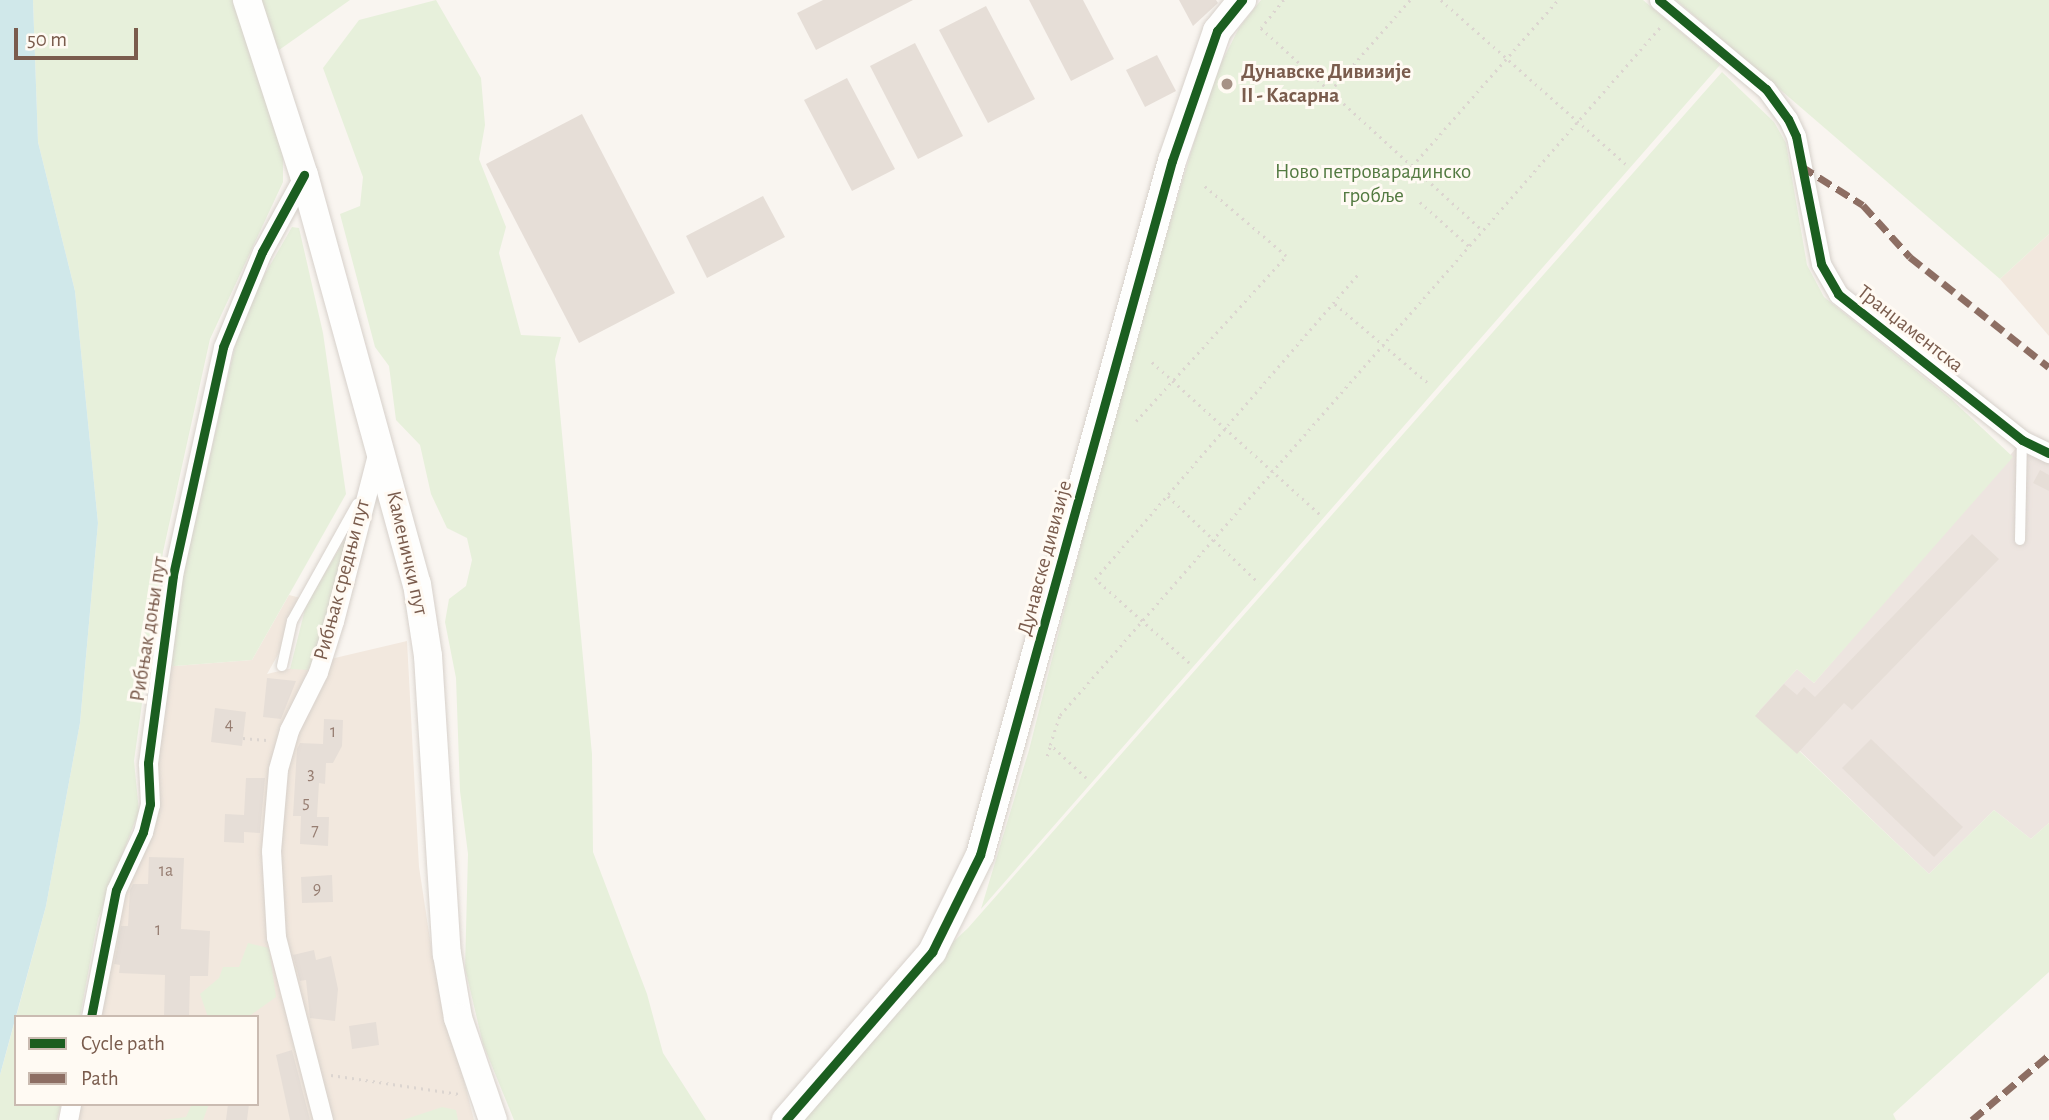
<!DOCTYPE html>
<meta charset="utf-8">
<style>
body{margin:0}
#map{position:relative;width:2049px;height:1120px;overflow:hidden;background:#f9f5f0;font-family:"Alegreya Sans",sans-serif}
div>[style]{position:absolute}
.residential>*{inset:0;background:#f2e8de}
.industrial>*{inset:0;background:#ede5e0}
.green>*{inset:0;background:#e7f0db}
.water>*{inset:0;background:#d0e8ea}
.building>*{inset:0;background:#e6ded7}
.path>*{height:2.5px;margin-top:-1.25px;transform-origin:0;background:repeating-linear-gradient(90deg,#dcd5d0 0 2px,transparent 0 7px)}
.roads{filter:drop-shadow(0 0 2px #d7d1cb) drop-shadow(0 0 2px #d7d1cb)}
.lane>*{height:10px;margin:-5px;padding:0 5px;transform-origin:5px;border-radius:5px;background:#fefefd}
.street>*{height:19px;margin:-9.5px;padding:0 9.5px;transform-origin:9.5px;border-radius:9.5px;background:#fefefd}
.secondary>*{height:28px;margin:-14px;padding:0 14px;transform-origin:14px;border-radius:14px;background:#fefefd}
.quiet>*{height:7px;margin-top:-3.5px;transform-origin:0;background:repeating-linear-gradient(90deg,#8d6e63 0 14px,transparent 0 21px)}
.cycleway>*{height:9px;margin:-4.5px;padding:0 4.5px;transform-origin:4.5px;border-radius:4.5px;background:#1b5e20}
.dots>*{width:19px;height:19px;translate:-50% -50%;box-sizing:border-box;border:4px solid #fffaf3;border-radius:50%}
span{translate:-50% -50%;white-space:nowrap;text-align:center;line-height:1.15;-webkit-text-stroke:6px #fffaf3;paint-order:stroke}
.number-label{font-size:18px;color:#977e72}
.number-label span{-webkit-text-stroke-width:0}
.poi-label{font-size:21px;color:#7a5c4d;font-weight:700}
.left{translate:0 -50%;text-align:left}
.park-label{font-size:21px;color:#537a41}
.street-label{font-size:21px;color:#7a5c4d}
.legend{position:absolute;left:14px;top:1015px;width:245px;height:91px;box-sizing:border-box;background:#fffaf3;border:2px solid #cabbb1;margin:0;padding:9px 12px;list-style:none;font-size:21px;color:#7a5c4d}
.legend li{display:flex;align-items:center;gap:14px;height:35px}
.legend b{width:35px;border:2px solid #cabbb1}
.scale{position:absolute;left:14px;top:28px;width:124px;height:32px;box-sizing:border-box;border:4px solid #7a5c4d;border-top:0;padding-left:9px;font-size:21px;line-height:24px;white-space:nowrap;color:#7a5c4d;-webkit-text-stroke:5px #fffaf3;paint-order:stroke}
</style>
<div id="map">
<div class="residential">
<div style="clip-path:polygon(2049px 234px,2049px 336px,2000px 279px)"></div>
<div style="clip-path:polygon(289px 595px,309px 600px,267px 674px,407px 641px,419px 867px,433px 959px,474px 1120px,72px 1120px,76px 1104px,257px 1104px,257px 1017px,93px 1017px,118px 891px,141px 847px,162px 667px,252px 660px)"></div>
</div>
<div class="industrial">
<div style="clip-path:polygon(2018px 446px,2049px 462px,2049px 823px,2031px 839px,1994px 810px,1929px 874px,1758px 711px,1797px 669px,1814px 683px)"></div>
</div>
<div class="green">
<div style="clip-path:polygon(33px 0,232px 0,253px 50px,283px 157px,283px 182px,210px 339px,163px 552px,134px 761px,139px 811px,98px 919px,80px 1017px,16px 1017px,46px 906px,80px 723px,98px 523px,75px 291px,38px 142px)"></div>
<div style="clip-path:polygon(257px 0,350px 0,279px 50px,269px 37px)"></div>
<div style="clip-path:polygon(436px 0,481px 78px,485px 125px,479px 159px,506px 227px,499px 253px,521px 335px,561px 337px,555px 359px,592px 754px,593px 852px,647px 994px,663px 1053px,706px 1120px,514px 1120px,483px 1044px,465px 968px,468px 854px,460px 791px,456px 678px,445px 622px,449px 599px,466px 586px,472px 560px,467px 538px,447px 528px,431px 494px,420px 445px,396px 420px,389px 366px,375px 347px,340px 214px,360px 206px,363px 177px,323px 68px,359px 20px)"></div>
<div style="clip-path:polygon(1261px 0,1643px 0,1720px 65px,981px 909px,1029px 750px,1120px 390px,1213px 79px,1239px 28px)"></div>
<div style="clip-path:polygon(1676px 0,2049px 0,2049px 234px,2000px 279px)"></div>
<div style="clip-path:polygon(1722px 72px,1774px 122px,1786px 143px,1807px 265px,1824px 297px,1951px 399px,2013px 457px,1814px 683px,1797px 669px,1758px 712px,1929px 874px,1994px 810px,2031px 839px,2049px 823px,2049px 972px,1893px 1114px,1896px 1120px,803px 1120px,931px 963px,968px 928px)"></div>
<div style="clip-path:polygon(292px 227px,299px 228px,323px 333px,346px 494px,252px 660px,162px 667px,236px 342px,254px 293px)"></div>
<div style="clip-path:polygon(351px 529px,311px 670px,290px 669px,306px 605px)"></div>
<div style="clip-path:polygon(248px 943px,269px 948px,276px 997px,248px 1017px,208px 1017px,200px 994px,219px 978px,223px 967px,239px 967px)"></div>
<div style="clip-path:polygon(16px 1017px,16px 1104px,61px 1104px,57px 1120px,0 1120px,0 1075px)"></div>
<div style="clip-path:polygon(192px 1104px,209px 1104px,203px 1120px,163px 1120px,186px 1117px)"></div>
<div style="clip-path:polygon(442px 1107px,456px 1110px,458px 1120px,403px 1120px)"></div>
</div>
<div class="water">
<div style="clip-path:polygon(0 0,33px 0,38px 142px,75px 291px,98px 523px,80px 723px,46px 906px,0 1075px)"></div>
</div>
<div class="building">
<div style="clip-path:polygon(823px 0,913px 0,816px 50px,797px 13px)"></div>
<div style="clip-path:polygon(1029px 0,1083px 0,1114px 59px,1071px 81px)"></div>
<div style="clip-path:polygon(1179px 0,1216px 0,1218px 3px,1193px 26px)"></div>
<div style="clip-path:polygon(986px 6px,1035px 99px,988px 123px,939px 30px)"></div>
<div style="clip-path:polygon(915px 43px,963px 136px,918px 159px,870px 66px)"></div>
<div style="clip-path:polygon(1157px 55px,1176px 91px,1145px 107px,1126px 70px)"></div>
<div style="clip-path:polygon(847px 78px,895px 169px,852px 191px,804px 100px)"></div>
<div style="clip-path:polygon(582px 114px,675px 293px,579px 343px,486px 164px)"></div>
<div style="clip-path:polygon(763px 196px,785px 237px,707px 278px,686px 236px)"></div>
<div style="clip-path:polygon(2040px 470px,2049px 475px,2049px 491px,2033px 483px)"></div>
<div style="clip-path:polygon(1972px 534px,1999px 559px,1852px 710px,1844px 703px,1797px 754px,1755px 716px,1784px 684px,1797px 695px,1804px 687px,1815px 697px)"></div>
<div style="clip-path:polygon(267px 678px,296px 681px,281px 719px,263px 717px)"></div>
<div style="clip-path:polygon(215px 708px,246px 712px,242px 746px,211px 742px)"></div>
<div style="clip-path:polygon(324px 719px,343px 720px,342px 746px,333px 763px,326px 763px,325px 784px,319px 783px,317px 817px,329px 817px,328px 846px,300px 844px,301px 816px,293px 816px,297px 749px,300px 743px,323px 744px)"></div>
<div style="clip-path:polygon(1871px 739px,1963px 827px,1934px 857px,1842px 768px)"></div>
<div style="clip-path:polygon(246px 778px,265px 778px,260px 833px,244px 832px,244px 843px,224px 842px,225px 814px,244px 815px)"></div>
<div style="clip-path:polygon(149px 857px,184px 858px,181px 929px,210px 931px,208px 976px,190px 976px,189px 1017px,164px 1017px,165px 975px,119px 973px,120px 965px,114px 964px,121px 926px,128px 926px,130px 890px,133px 884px,148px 884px)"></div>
<div style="clip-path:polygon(332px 875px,333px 902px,302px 903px,301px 877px)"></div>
<div style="clip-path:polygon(314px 950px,316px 960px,331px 956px,338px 989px,335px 1021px,310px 1018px,306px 980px,300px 981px,293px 955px)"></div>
<div style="clip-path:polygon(376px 1022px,379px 1045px,352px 1049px,349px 1026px)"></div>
<div style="clip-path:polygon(292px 1050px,310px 1120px,290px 1120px,276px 1055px)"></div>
<div style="clip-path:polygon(228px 1104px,249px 1104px,247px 1120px,226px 1120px)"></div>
</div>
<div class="path">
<div style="left:1284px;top:0;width:36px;rotate:129deg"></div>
<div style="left:1261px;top:28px;width:299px;rotate:42.4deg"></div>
<div style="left:1441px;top:0;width:247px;rotate:41.6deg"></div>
<div style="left:1330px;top:91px;width:121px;rotate:-48.7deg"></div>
<div style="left:1412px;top:166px;width:221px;rotate:-48.7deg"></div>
<div style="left:1420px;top:202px;width:66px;rotate:41.9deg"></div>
<div style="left:1335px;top:304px;width:121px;rotate:40.3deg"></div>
<div style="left:1152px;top:362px;width:228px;rotate:42.2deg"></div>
<div style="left:1136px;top:421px;width:223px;rotate:-47.7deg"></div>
<div style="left:1286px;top:256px;width:108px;rotate:-139.5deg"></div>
<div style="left:1168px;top:496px;width:126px;rotate:43.7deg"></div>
<div style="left:1189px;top:663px;width:126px;rotate:-138.2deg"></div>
<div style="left:1095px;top:579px;width:404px;rotate:-49.2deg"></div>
<div style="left:243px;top:738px;width:24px;rotate:5deg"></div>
<div style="left:1047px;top:756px;width:10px;rotate:-73deg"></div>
<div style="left:1086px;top:778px;width:49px;rotate:-137.5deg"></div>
<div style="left:1050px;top:745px;width:32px;rotate:-72deg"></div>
<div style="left:1060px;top:715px;width:914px;rotate:-48.9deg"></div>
<div style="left:331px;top:1075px;width:130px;rotate:8.4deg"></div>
</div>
<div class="roads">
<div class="lane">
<div style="left:2020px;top:540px;width:100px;rotate:-88.9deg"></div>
<div style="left:282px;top:666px;width:46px;rotate:-77.5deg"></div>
<div style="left:292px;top:621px;width:134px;rotate:-60.9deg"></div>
</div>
<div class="street">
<div style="left:1659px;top:0;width:139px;rotate:39.8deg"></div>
<div style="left:1766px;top:89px;width:37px;rotate:54deg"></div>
<div style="left:1788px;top:119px;width:19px;rotate:65deg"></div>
<div style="left:1796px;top:136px;width:130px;rotate:78.9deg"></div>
<div style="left:1821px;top:264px;width:34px;rotate:60deg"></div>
<div style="left:1838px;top:294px;width:235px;rotate:38.4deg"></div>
<div style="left:2022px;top:440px;width:30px;rotate:26deg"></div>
<div style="left:91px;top:1017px;width:129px;rotate:-78.9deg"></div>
<div style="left:116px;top:890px;width:64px;rotate:-65deg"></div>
<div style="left:143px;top:832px;width:29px;rotate:-76deg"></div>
<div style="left:150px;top:804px;width:41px;rotate:-92.8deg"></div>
<div style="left:148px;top:763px;width:190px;rotate:-82.4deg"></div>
<div style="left:173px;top:575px;width:233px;rotate:-77.6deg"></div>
<div style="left:223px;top:347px;width:103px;rotate:-67.7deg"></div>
<div style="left:262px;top:252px;width:88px;rotate:-61.4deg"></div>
<div style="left:68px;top:1120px;width:16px;rotate:-79deg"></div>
<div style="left:323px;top:1120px;width:189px;rotate:-104.4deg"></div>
<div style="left:276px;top:937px;width:86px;rotate:-93.3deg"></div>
<div style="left:271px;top:851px;width:82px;rotate:-85.1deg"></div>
<div style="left:278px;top:769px;width:41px;rotate:-74.2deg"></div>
<div style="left:289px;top:730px;width:65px;rotate:-63.4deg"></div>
<div style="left:318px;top:672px;width:53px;rotate:-72.6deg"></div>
<div style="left:334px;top:621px;width:180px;rotate:-75.5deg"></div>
</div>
<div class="secondary">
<div style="left:247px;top:0;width:184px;rotate:72deg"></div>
<div style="left:304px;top:175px;width:424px;rotate:74.6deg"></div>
<div style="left:417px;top:584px;width:73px;rotate:81.3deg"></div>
<div style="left:428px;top:656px;width:299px;rotate:86.4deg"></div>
<div style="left:447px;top:954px;width:65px;rotate:80.2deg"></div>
<div style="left:458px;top:1018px;width:108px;rotate:71.1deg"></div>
<div style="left:786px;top:1120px;width:223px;rotate:-49deg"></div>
<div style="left:932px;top:952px;width:108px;rotate:-63.7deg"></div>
<div style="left:980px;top:855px;width:720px;rotate:-74.54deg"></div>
<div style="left:1172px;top:161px;width:138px;rotate:-70.9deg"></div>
<div style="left:1217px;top:31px;width:40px;rotate:-51deg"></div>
</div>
</div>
<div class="quiet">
<div style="left:1801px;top:166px;width:73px;rotate:32.2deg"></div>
<div style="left:1863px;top:205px;width:70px;rotate:47.9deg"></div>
<div style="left:1910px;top:257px;width:177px;rotate:38.4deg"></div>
<div style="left:1972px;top:1120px;width:101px;rotate:-40.2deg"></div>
</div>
<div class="cycleway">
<div style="left:1659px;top:0;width:139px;rotate:39.8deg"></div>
<div style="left:1766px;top:89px;width:37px;rotate:54deg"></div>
<div style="left:1788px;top:119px;width:19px;rotate:65deg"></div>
<div style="left:1796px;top:136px;width:130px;rotate:78.9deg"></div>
<div style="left:1821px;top:264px;width:34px;rotate:60deg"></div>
<div style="left:1838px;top:294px;width:235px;rotate:38.4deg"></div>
<div style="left:2022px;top:440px;width:30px;rotate:26deg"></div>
<div style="left:91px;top:1017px;width:129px;rotate:-78.9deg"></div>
<div style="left:116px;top:890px;width:64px;rotate:-65deg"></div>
<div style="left:143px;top:832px;width:29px;rotate:-76deg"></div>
<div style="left:150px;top:804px;width:41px;rotate:-92.8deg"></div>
<div style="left:148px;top:763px;width:190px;rotate:-82.4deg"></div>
<div style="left:173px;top:575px;width:233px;rotate:-77.6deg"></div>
<div style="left:223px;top:347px;width:103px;rotate:-67.7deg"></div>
<div style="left:262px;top:252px;width:88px;rotate:-61.4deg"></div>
<div style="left:786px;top:1120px;width:223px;rotate:-49deg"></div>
<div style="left:932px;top:952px;width:108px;rotate:-63.7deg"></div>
<div style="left:980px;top:855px;width:720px;rotate:-74.54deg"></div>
<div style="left:1172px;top:161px;width:138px;rotate:-70.9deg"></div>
<div style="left:1217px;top:31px;width:40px;rotate:-51deg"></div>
</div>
<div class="dots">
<div style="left:1227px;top:84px;background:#a69286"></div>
</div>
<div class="number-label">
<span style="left:229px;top:725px">4</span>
<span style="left:333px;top:732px">1</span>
<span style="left:311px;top:774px">3</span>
<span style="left:306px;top:803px">5</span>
<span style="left:315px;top:831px">7</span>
<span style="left:166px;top:871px">1a</span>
<span style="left:317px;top:889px">9</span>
<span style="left:158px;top:930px">1</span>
</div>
<div class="poi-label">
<span class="left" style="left:1241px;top:84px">Дунавске Дивизије<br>II - Касарна</span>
</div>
<div class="park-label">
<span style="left:1373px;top:184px">Ново петроварадинско<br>гробље</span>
</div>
<div class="street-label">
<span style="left:1910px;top:329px;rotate:38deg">Транџаментска</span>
<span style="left:407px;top:553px;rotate:77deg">Каменички пут</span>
<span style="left:1045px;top:558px;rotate:-75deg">Дунавске дивизије</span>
<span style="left:342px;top:580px;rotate:-75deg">Рибњак средњи пут</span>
<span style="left:149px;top:629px;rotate:-81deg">Рибњак доњи пут</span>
</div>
<ul class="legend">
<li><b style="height:9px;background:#1b5e20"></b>Cycle path</li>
<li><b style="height:9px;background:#8d6e63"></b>Path</li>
</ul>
<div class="scale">50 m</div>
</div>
